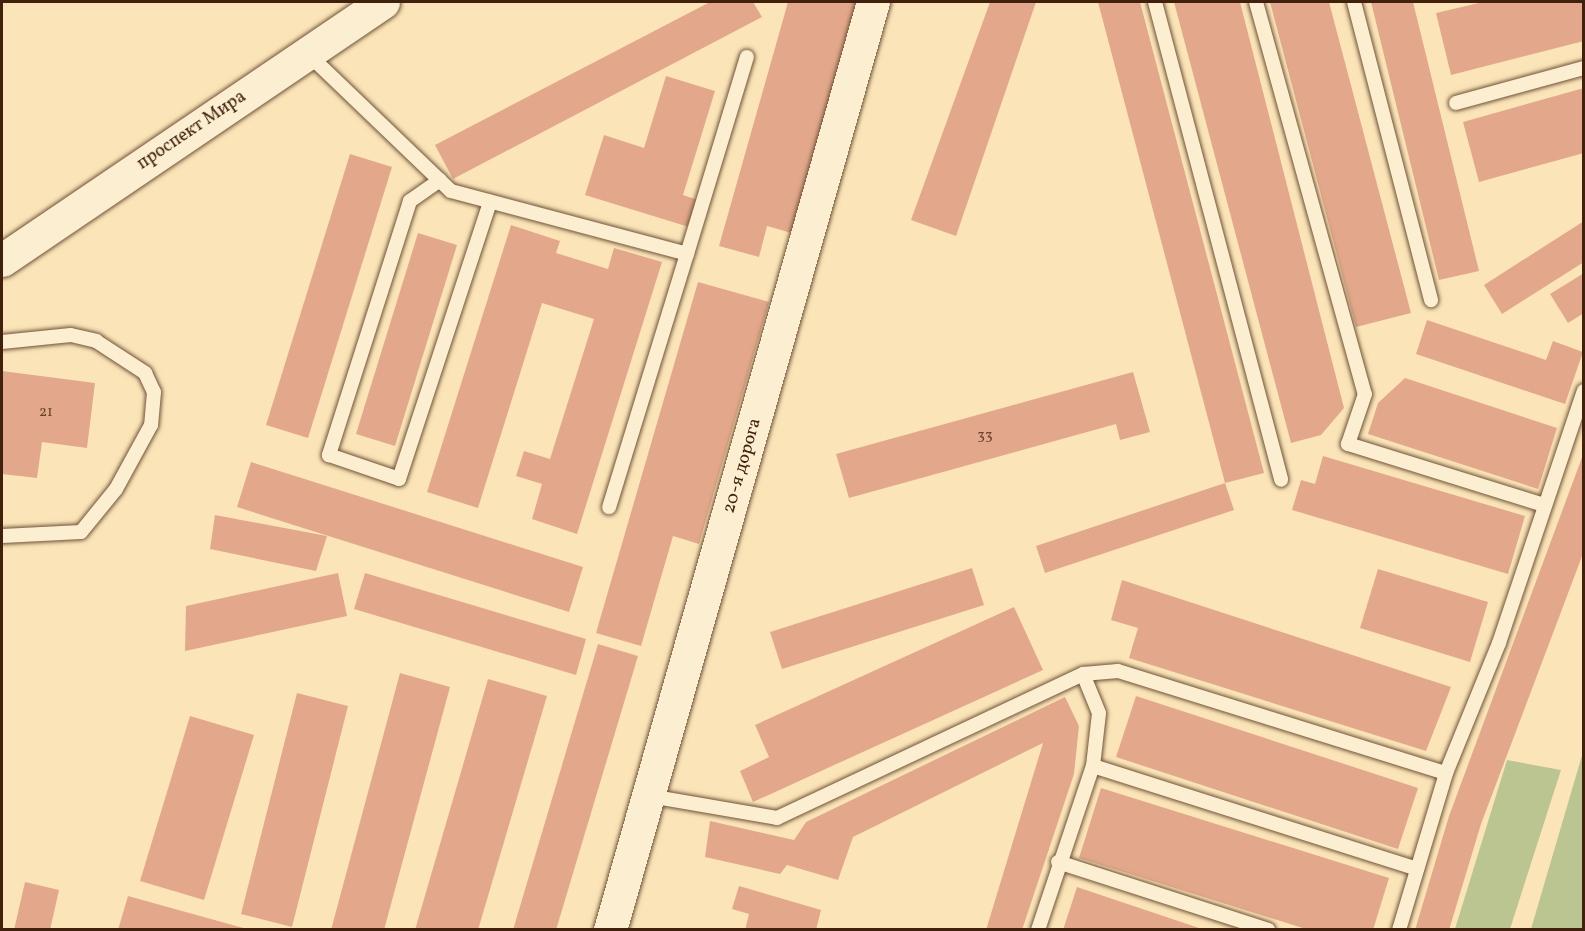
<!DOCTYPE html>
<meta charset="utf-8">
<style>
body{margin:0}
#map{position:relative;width:1585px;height:931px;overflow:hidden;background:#fbe5b8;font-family:Vollkorn,serif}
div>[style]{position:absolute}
.green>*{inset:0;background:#bbc592}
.building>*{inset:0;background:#e3a88b}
.roads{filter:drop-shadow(0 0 2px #705238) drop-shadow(0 0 2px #705238)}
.lane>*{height:14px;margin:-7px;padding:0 7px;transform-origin:7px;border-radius:7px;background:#fceed1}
.secondary>*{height:33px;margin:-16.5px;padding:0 16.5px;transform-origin:16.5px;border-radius:16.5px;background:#fceed1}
span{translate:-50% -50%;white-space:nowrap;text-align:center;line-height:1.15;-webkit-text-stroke:5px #fceed1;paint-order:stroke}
.number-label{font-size:15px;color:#6a432d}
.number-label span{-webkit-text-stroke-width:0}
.street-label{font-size:18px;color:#41210e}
.frame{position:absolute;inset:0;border:3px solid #41210e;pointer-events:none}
</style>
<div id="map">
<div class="green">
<div style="clip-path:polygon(1583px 752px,1583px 929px,1531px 929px)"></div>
<div style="clip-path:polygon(1507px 760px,1561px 770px,1510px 929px,1455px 929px)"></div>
</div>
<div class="building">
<div style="clip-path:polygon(710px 2px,753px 2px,762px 17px,453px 179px,435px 145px)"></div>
<div style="clip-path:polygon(788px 2px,860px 2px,795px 234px,767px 226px,759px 257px,719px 246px)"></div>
<div style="clip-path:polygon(990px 2px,1036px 2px,956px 236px,911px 220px)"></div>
<div style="clip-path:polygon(1098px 2px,1140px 2px,1264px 473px,1225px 483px)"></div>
<div style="clip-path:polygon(1174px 2px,1240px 2px,1344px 408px,1321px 435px,1291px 443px)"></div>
<div style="clip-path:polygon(1270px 2px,1329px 2px,1411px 313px,1356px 327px)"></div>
<div style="clip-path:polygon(1371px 2px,1413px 2px,1479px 271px,1439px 280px)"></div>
<div style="clip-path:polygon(1483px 2px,1584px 2px,1584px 41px,1451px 75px,1436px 13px)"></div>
<div style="clip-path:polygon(666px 76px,715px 91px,683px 195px,698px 200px,689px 227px,585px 195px,604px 135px,644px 148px)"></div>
<div style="clip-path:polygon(1584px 88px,1584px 153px,1479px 182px,1463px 122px)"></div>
<div style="clip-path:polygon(350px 154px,392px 167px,308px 438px,266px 425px)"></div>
<div style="clip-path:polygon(1584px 221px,1584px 262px,1502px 314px,1484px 285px)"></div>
<div style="clip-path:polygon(511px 225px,560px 241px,556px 253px,608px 269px,614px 248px,662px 262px,577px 534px,532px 519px,542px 484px,516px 476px,524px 451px,550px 459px,594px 319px,542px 303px,478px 508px,427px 492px)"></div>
<div style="clip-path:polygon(418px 233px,457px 245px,395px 446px,356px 434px)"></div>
<div style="clip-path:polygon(1584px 273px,1584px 313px,1568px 323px,1550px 294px)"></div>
<div style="clip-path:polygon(698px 282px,769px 302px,699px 544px,673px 536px,641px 646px,596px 633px)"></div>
<div style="clip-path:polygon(1427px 320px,1546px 360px,1553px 341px,1583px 352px,1565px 404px,1416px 354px)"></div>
<div style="clip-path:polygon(2px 371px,95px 383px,87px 448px,42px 442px,37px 478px,2px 474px)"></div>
<div style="clip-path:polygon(1133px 372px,1150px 432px,1120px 440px,1116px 424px,849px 498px,836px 454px)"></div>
<div style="clip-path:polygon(1405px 378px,1557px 428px,1538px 489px,1368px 434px,1378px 403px)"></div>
<div style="clip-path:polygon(1584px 452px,1584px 551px,1481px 824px,1449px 930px,1415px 930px,1449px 816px)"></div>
<div style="clip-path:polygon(1323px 456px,1525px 516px,1508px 574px,1292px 510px,1301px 480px,1315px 484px)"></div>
<div style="clip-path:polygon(251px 462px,583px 567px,569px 612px,237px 507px)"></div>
<div style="clip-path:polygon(1225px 483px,1234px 510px,1045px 573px,1036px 546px)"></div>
<div style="clip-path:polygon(215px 515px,327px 536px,316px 571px,210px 549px)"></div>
<div style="clip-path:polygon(972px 568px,984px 605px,782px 669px,770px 632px)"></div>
<div style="clip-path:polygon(1378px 569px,1488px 602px,1470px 662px,1360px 628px)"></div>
<div style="clip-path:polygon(338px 573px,347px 616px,185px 651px,186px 606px)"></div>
<div style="clip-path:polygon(365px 573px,586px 639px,576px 675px,354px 609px)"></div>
<div style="clip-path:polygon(1122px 580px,1451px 687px,1426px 751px,1129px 658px,1138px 628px,1111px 620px)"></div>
<div style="clip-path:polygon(1014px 607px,1043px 670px,753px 802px,740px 771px,769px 757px,755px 725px)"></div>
<div style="clip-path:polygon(598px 644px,638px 656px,556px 930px,513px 930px)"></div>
<div style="clip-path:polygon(400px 673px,450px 687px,384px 930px,331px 930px)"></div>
<div style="clip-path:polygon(488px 679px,547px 696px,478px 930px,415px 930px)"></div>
<div style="clip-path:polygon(297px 693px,348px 706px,292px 927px,241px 914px)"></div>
<div style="clip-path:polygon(1136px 696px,1418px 788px,1398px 849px,1116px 757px)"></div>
<div style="clip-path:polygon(1065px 697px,1079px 726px,1074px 774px,1022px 930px,986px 930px,1043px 743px,853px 837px,838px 880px,787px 865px,780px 874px,705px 857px,710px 821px,794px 840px,806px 822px)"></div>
<div style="clip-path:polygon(190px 716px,254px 735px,204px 900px,140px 881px)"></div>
<div style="clip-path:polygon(1101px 788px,1389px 878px,1373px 930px,1309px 930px,1079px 858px)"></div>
<div style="clip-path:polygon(25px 882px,59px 890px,50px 930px,14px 930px)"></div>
<div style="clip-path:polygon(739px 886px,821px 910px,816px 930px,745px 930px,749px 914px,732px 909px)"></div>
<div style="clip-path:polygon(1077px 887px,1202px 929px,1202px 930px,1063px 930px)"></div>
<div style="clip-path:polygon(128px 896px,247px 929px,247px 930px,118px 930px)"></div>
</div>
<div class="roads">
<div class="lane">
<div style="left:1155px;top:2px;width:494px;rotate:75.2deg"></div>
<div style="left:1256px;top:2px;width:407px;rotate:74.5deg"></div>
<div style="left:1365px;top:394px;width:53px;rotate:108.8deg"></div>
<div style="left:1348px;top:444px;width:205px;rotate:17.3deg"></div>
<div style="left:1354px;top:2px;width:308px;rotate:75.5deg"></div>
<div style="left:307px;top:53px;width:199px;rotate:43.8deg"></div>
<div style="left:451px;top:191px;width:244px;rotate:14.9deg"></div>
<div style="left:687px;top:254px;width:265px;rotate:107.1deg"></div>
<div style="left:1456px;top:103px;width:133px;rotate:-15.3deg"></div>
<div style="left:440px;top:180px;width:37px;rotate:145deg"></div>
<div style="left:410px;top:201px;width:267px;rotate:107.7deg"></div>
<div style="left:329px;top:455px;width:74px;rotate:18.9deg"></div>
<div style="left:399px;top:479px;width:292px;rotate:-71.8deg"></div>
<div style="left:687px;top:254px;width:206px;rotate:-73.1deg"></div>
<div style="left:2px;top:342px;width:69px;rotate:-5.8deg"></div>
<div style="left:71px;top:335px;width:26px;rotate:13deg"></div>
<div style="left:96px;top:341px;width:59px;rotate:33.1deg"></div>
<div style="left:145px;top:373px;width:21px;rotate:65deg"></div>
<div style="left:154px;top:392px;width:33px;rotate:95deg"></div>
<div style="left:151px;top:425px;width:73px;rotate:118.7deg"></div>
<div style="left:116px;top:489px;width:55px;rotate:129.1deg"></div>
<div style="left:81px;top:532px;width:79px;rotate:177.1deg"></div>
<div style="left:1093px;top:766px;width:340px;rotate:17.6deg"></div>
<div style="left:650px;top:796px;width:129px;rotate:9.8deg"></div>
<div style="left:777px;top:818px;width:338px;rotate:-25.2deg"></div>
<div style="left:1058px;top:862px;width:221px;rotate:17.9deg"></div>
<div style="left:1038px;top:930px;width:173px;rotate:-71.5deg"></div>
<div style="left:1093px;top:766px;width:53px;rotate:-83.5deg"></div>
<div style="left:1099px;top:713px;width:42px;rotate:-112.3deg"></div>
<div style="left:1083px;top:674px;width:35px;rotate:-5deg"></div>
<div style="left:1118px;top:671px;width:343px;rotate:17.3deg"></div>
<div style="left:1399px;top:930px;width:164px;rotate:-73.3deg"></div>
<div style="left:1446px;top:773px;width:140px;rotate:-67.8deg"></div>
<div style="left:1499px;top:643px;width:266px;rotate:-71.4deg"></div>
</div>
<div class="secondary">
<div style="left:2px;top:260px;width:460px;rotate:-34.1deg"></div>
<div style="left:610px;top:930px;width:965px;rotate:-74.18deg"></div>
</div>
</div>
<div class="number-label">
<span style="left:46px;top:413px">21</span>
<span style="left:985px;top:436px">33</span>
</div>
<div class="street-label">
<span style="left:192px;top:131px;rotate:-34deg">проспект Мира</span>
<span style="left:743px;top:466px;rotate:-74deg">20-я дорога</span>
</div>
<div class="frame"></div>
</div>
